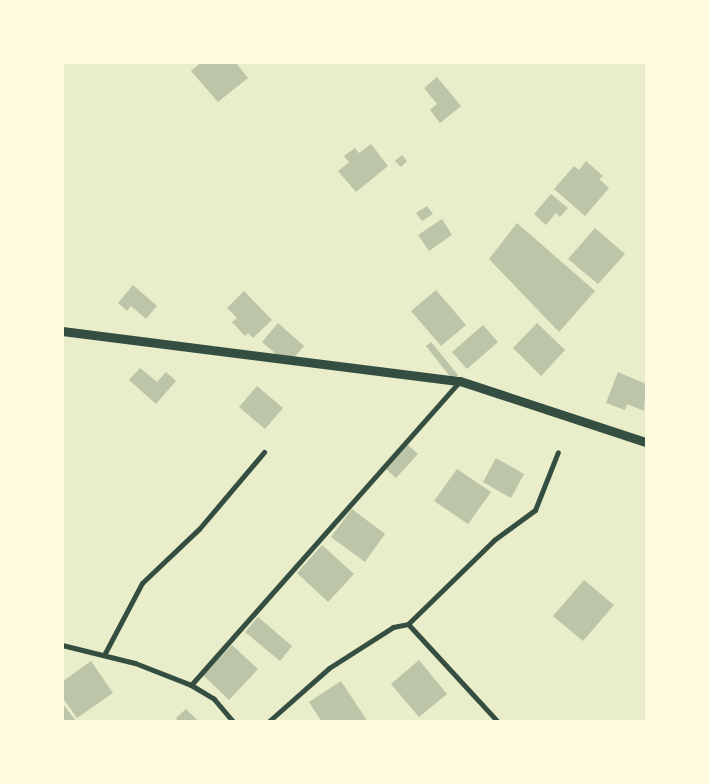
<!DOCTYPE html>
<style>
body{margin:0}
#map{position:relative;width:709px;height:784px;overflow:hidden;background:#e9edc9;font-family:Roboto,sans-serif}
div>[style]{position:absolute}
.building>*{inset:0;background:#bcc5a7}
.minor>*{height:5px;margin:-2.5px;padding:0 2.5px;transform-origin:2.5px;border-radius:2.5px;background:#344e41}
.tertiary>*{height:9px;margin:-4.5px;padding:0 4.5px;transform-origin:4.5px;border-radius:4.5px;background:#344e41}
span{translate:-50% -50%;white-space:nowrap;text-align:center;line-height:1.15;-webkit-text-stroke:4px #fefae0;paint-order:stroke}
.frame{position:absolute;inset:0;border:64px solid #fefae0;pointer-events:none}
</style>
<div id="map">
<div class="building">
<div style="clip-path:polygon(202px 62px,235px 62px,248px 78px,218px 102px,191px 71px)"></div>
<div style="clip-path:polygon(437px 77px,461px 106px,440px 123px,430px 110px,437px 104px,424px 88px)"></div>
<div style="clip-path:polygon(371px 144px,388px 166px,356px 192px,338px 171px,349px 162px,344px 156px,355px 148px,359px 153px)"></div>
<div style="clip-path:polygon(402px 155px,407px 161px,401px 167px,395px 161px)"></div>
<div style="clip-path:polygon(586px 161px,603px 176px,599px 179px,609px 188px,585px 216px,554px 189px,574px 166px,579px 170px)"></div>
<div style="clip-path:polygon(551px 194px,568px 208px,560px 217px,556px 213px,546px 225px,534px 214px)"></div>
<div style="clip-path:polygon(427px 206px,433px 214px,422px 221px,416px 213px)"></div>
<div style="clip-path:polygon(442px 219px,452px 235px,429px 251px,418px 235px)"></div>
<div style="clip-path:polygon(517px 223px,595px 291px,559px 332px,489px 259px)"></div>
<div style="clip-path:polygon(595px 228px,625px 254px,598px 284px,568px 259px)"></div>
<div style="clip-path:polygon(133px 285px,157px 306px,146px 319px,131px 306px,127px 311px,118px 303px)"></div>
<div style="clip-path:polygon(436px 290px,466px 325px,441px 346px,411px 311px)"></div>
<div style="clip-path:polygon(244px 291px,272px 320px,253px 338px,248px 333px,245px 336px,232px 322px,237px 318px,227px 308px)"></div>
<div style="clip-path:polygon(278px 323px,304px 346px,288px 364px,262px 342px)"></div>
<div style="clip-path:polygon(537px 323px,565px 350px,541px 376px,513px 348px)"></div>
<div style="clip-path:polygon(483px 325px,498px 342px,467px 369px,452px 352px)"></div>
<div style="clip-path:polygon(431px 342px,458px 375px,452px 379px,426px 346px)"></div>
<div style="clip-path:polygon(140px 368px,157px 382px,166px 372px,176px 381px,156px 404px,129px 380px)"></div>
<div style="clip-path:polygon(618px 372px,646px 384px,644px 411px,627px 404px,625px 410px,606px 403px)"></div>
<div style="clip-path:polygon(257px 386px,283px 408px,265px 429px,239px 407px)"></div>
<div style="clip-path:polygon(407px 444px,418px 454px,396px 478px,386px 469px)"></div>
<div style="clip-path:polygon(496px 458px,524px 474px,511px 498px,483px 482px)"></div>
<div style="clip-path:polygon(457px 469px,491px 492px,468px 524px,434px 501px)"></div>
<div style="clip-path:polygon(352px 509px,385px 534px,365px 562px,331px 537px)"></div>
<div style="clip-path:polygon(322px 545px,354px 574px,328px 602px,297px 573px)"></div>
<div style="clip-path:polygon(584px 580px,614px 605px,583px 641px,553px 616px)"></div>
<div style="clip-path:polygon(258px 617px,292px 646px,280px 661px,245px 632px)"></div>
<div style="clip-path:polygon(232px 645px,258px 669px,229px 700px,203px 675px)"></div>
<div style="clip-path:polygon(419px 660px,447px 694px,419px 717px,391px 684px)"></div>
<div style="clip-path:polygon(91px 661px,113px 693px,77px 718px,62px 697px,62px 682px)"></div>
<div style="clip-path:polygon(341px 681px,368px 722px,322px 722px,309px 702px)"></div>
<div style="clip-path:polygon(62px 703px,77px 722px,62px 722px)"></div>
<div style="clip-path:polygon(186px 709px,199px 722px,179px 722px,176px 718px)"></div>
</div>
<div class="minor">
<div style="left:408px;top:624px;width:133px;rotate:47.4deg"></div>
<div style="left:62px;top:645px;width:75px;rotate:13.9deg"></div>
<div style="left:135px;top:663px;width:60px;rotate:21.4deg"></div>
<div style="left:191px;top:685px;width:27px;rotate:31deg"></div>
<div style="left:214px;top:699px;width:30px;rotate:50deg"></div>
<div style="left:104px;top:655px;width:81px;rotate:-62.2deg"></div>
<div style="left:142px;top:583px;width:79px;rotate:-43.5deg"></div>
<div style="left:199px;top:529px;width:101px;rotate:-49.8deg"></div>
<div style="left:191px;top:685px;width:406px;rotate:-48.5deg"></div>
<div style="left:268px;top:722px;width:81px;rotate:-41.5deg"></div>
<div style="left:329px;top:668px;width:76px;rotate:-32.6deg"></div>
<div style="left:393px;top:627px;width:15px;rotate:-11deg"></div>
<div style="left:408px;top:624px;width:120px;rotate:-44.3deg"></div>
<div style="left:494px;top:540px;width:51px;rotate:-36.2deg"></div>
<div style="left:535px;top:510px;width:62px;rotate:-68.4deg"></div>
</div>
<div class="tertiary">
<div style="left:62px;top:331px;width:401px;rotate:7.2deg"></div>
<div style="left:460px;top:381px;width:196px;rotate:18.2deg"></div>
</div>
<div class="frame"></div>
</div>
